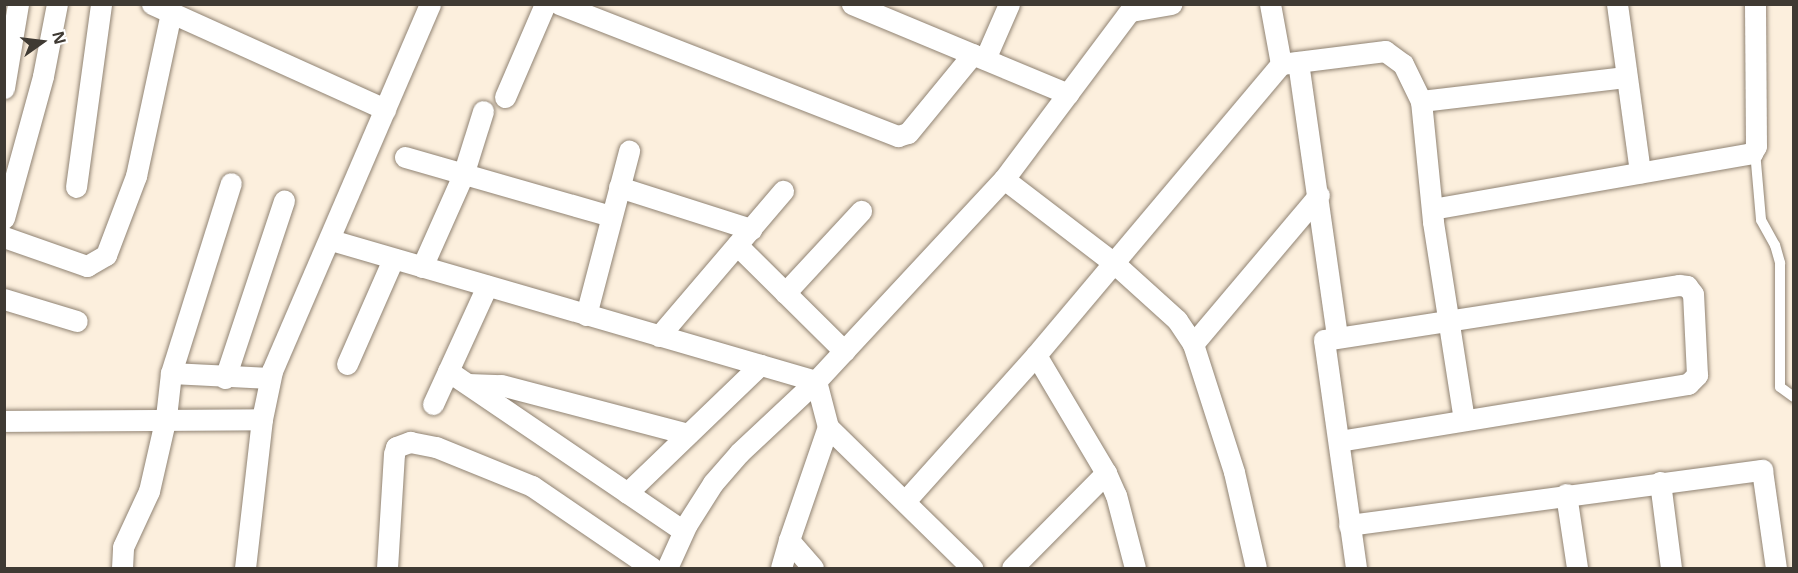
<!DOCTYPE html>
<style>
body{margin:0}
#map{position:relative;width:1798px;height:573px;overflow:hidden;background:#fcefdd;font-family:"Open Sans",sans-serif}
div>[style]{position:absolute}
.roads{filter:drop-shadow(0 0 2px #908373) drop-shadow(0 0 2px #908373)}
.lane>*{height:10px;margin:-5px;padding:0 5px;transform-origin:5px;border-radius:5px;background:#fff}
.street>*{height:21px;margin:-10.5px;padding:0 10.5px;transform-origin:10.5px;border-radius:10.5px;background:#fff}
span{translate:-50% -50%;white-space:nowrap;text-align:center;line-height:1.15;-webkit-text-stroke:6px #fff;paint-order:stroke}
.frame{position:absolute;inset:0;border:6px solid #3f3a33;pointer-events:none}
.north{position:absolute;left:12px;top:12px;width:60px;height:60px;-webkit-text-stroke:4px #fff;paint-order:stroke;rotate:76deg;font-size:16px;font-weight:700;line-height:24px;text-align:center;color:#3f3a33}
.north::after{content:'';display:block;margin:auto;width:21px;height:27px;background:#3f3a33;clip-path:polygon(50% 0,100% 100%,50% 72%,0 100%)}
</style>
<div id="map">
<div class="roads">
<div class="lane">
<div style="left:1755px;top:151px;width:69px;rotate:85deg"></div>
<div style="left:1761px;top:220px;width:29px;rotate:61deg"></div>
<div style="left:1775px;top:245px;width:19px;rotate:74deg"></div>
<div style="left:1780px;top:263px;width:124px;rotate:90deg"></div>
<div style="left:1780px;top:387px;width:17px;rotate:36deg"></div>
</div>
<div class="street">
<div style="left:152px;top:4px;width:256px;rotate:24.3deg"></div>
<div style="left:559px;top:4px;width:364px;rotate:21.3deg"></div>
<div style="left:898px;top:136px;width:10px;rotate:-17deg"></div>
<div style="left:908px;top:133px;width:102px;rotate:-50.6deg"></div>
<div style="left:852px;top:4px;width:234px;rotate:22.6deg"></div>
<div style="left:1270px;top:4px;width:61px;rotate:79.6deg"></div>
<div style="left:1617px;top:4px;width:170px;rotate:82.2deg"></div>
<div style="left:1131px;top:11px;width:41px;rotate:-9.9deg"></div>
<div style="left:985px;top:59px;width:60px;rotate:-66.4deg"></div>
<div style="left:1298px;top:62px;width:277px;rotate:81.9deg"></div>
<div style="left:4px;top:88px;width:85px;rotate:-80.5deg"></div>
<div style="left:505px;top:97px;width:101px;rotate:-66.7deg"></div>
<div style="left:1421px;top:101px;width:206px;rotate:-6.7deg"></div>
<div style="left:405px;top:157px;width:214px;rotate:16deg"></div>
<div style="left:1004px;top:179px;width:138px;rotate:37.4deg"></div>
<div style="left:1114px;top:263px;width:85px;rotate:42.1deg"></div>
<div style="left:1177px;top:320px;width:29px;rotate:56deg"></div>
<div style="left:1193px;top:344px;width:134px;rotate:72.2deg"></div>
<div style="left:1234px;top:472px;width:98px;rotate:77.1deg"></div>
<div style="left:76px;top:187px;width:185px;rotate:-82.2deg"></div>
<div style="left:619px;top:187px;width:139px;rotate:17.7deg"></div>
<div style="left:1432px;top:209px;width:325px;rotate:-9.9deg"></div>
<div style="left:1752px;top:153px;width:8px;rotate:-60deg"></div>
<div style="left:1756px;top:146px;width:142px;rotate:-90.4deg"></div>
<div style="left:4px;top:218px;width:147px;rotate:-74.6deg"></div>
<div style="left:43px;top:76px;width:73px;rotate:-79deg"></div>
<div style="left:4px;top:237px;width:88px;rotate:19.3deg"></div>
<div style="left:87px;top:266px;width:22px;rotate:-30deg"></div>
<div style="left:106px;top:255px;width:85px;rotate:-69.2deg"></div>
<div style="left:136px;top:176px;width:167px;rotate:-77.9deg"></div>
<div style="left:331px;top:240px;width:505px;rotate:16.21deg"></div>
<div style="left:816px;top:381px;width:276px;rotate:-47.1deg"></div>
<div style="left:1004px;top:179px;width:219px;rotate:-53.2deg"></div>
<div style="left:737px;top:245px;width:151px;rotate:44.7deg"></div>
<div style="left:422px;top:267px;width:101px;rotate:-66deg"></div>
<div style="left:463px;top:175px;width:67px;rotate:-72.6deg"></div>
<div style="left:785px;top:293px;width:112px;rotate:-47.2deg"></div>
<div style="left:4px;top:299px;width:76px;rotate:16.8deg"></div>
<div style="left:586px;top:315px;width:170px;rotate:-75.3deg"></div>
<div style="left:659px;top:336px;width:191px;rotate:-49.5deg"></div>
<div style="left:1193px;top:344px;width:195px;rotate:-49.8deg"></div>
<div style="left:1036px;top:355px;width:137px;rotate:59.3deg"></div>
<div style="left:1106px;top:473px;width:24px;rotate:66deg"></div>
<div style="left:1116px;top:495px;width:75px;rotate:75.4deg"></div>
<div style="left:347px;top:364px;width:115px;rotate:-66.3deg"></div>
<div style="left:448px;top:371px;width:284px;rotate:34.2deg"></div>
<div style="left:171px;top:373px;width:99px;rotate:2.9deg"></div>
<div style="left:225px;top:378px;width:187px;rotate:-71.6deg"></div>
<div style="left:468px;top:384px;width:33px;rotate:2deg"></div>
<div style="left:501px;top:385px;width:193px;rotate:14.7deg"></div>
<div style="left:433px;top:404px;width:130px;rotate:-65.4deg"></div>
<div style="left:4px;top:421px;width:258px;rotate:-0.4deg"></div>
<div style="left:1339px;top:441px;width:354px;rotate:-9.3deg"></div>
<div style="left:1688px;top:384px;width:13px;rotate:-45deg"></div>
<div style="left:1697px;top:375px;width:81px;rotate:-92.8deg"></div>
<div style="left:1693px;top:294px;width:10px;rotate:-127deg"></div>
<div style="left:1687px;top:286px;width:8px;rotate:-173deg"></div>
<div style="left:1679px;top:285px;width:359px;rotate:171.2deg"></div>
<div style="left:1324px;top:340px;width:230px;rotate:82deg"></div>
<div style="left:1660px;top:482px;width:87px;rotate:82.7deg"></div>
<div style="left:627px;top:493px;width:185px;rotate:-43.9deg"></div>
<div style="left:1566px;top:494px;width:75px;rotate:81.5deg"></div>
<div style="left:906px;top:500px;width:195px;rotate:-48.1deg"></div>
<div style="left:1036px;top:355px;width:380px;rotate:-49.9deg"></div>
<div style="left:1281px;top:64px;width:105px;rotate:-7.1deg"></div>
<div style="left:1385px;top:51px;width:22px;rotate:36deg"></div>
<div style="left:1403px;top:64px;width:41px;rotate:64.1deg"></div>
<div style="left:1421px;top:101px;width:122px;rotate:84.3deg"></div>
<div style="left:1433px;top:222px;width:200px;rotate:81.1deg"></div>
<div style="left:1349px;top:525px;width:417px;rotate:-7.6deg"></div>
<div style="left:1762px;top:470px;width:99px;rotate:81.9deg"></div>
<div style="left:122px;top:568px;width:21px;rotate:-87deg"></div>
<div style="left:123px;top:547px;width:62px;rotate:-65.1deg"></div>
<div style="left:149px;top:491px;width:76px;rotate:-77.1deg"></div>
<div style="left:166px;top:417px;width:44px;rotate:-83.5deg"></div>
<div style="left:171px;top:373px;width:199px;rotate:-72.5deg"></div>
<div style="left:245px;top:568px;width:150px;rotate:-83.5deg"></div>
<div style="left:262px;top:419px;width:49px;rotate:-78.2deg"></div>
<div style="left:272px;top:371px;width:400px;rotate:-66.7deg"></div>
<div style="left:387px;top:568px;width:114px;rotate:-86.5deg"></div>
<div style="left:394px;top:454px;width:7px;rotate:-74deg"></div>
<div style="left:396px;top:447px;width:15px;rotate:-20deg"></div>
<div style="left:410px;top:442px;width:26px;rotate:11deg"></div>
<div style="left:436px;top:447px;width:104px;rotate:22.1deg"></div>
<div style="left:532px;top:486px;width:145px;rotate:34.3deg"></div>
<div style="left:667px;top:568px;width:48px;rotate:-65.6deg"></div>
<div style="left:687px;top:524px;width:49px;rotate:-57.6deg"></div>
<div style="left:713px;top:483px;width:40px;rotate:-49deg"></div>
<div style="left:739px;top:453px;width:105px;rotate:-43.1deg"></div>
<div style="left:816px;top:381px;width:48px;rotate:75.4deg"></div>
<div style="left:781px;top:568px;width:29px;rotate:-74deg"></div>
<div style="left:813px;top:568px;width:37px;rotate:-131deg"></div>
<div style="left:789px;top:540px;width:120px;rotate:-71deg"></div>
<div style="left:828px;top:427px;width:202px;rotate:44.4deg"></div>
<div style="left:1012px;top:568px;width:134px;rotate:-45.3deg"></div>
</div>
</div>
<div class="frame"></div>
<div class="north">N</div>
</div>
